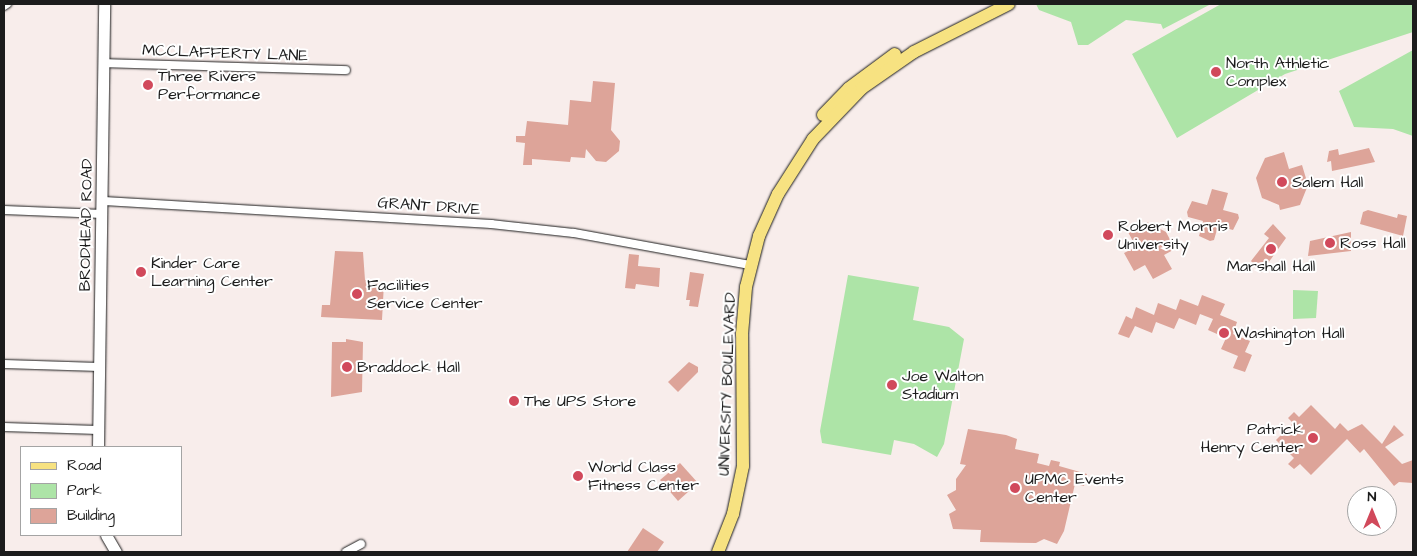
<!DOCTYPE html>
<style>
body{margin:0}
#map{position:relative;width:1417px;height:556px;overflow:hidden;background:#f8edeb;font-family:"Architects Daughter",sans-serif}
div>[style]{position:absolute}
.green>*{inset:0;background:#ade4a7}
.building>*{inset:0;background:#dda499}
.roads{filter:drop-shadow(0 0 1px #1c1c1c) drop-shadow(0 0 1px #1c1c1c)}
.minor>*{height:8px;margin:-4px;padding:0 4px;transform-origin:4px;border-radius:4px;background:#fff}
.secondary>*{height:11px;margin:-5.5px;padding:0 5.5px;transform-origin:5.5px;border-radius:5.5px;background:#fff}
.primary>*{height:12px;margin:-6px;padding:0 6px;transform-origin:6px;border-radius:6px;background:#f7e281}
.dots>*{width:14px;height:14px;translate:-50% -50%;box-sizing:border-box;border:2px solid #fff;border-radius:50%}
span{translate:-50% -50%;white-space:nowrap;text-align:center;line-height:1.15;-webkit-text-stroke:4px #fff;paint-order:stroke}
.street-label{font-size:16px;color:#1c1c1c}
.poi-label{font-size:16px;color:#1c1c1c}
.left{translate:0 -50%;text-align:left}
.right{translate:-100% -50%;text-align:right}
.frame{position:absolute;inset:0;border:5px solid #1c1c1c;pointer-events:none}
.legend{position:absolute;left:20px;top:446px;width:162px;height:90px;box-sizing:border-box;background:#fff;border:1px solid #a4a4a4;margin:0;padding:6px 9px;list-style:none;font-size:15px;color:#1c1c1c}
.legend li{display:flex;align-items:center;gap:10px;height:25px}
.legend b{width:25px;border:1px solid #a4a4a4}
.north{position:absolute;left:1347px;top:486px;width:50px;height:50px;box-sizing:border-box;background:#fff;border:1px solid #a4a4a4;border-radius:50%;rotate:0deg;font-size:14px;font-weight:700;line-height:20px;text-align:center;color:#1c1c1c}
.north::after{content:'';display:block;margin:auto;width:18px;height:22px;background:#d1495b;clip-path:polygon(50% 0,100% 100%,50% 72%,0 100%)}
</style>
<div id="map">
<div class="green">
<div style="clip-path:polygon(1036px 4px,1211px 4px,1163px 29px,1161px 24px,1126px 20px,1088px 45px,1078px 45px,1071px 22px,1039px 10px)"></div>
<div style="clip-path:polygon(1221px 4px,1413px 4px,1413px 32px,1285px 74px,1177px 138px,1132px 54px)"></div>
<div style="clip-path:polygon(1413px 50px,1413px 136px,1393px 129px,1354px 127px,1339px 91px)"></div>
<div style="clip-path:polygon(848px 275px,919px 287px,913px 320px,949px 327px,964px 339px,944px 444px,937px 457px,914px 444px,894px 440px,891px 455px,822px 443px,820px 431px)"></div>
<div style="clip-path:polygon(1318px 291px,1316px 318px,1293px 319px,1293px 290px)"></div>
</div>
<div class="building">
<div style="clip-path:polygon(593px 81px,615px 83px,611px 130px,620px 141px,619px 151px,606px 162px,596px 161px,586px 149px,585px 158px,571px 157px,570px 162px,532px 159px,532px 165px,523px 165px,525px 143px,516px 142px,516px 136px,525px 136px,527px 121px,568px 125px,570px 100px,591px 102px)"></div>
<div style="clip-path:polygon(1369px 148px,1375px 162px,1332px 171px,1331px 161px,1327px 162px,1329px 151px,1338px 149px,1339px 155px)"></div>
<div style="clip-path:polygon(1284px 152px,1289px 169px,1302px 165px,1308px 185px,1300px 205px,1280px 210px,1279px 205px,1262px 198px,1256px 178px,1265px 158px)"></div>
<div style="clip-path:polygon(1212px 189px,1228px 193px,1223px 210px,1238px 214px,1239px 218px,1233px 230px,1218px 226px,1214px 240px,1210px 241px,1199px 236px,1203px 221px,1188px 217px,1187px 212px,1192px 201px,1207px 205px)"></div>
<div style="clip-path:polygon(1368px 210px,1397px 218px,1398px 214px,1407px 216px,1403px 236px,1360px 224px,1363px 212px)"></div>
<div style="clip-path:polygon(1147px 222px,1166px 232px,1175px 249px,1164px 255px,1172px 269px,1153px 279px,1145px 265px,1134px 271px,1124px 253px,1136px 247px,1128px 232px)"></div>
<div style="clip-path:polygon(1273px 224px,1286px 238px,1261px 273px,1251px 261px,1269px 238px,1264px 234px)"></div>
<div style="clip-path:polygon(1351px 232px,1351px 251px,1308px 256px,1310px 241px)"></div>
<div style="clip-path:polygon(335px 251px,363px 252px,365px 280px,384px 283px,382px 320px,321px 317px,322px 305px,330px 305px)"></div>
<div style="clip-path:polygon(629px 254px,639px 255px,638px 266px,660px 268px,659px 287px,636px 284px,635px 289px,625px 288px)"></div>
<div style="clip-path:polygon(690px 272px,704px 274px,698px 307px,689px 306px,690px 300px,686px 300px)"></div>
<div style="clip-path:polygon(1202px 295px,1225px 304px,1220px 315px,1237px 322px,1233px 334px,1250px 341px,1245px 352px,1252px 355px,1245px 372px,1233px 368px,1238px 356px,1221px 349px,1226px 338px,1208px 330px,1213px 319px,1200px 314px,1196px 325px,1179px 318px,1174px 329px,1156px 322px,1152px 333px,1135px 326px,1129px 338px,1118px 334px,1126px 316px,1132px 319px,1136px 307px,1154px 315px,1158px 303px,1176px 310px,1180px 299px,1198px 306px)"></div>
<div style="clip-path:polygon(346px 339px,363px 342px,362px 392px,331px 397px,332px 342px,346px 342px)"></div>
<div style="clip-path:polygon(689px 362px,698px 367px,698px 372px,678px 392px,668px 382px)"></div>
<div style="clip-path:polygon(1311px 405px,1335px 429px,1340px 423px,1348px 431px,1362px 424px,1382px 444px,1394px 425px,1404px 435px,1385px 447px,1402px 464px,1413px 460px,1413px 483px,1399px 482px,1394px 486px,1364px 449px,1360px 453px,1347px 439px,1311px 475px,1300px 464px,1294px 469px,1288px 464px,1294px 458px,1276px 440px,1293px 423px,1288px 418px,1294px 412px,1299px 417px)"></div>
<div style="clip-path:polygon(968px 429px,1006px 435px,1017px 439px,1015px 449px,1039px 454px,1037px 463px,1049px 466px,1051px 460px,1060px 462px,1059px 466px,1087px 474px,1084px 486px,1075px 484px,1064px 531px,1057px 544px,1044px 539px,1036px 543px,980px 542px,981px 530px,953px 529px,949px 514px,956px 510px,947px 495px,956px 490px,956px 479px,966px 465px,960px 464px)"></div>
<div style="clip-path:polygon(680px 463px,698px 483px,678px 501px,660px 480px)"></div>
<div style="clip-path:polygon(643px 528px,664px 542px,657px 552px,627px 552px)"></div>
</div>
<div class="roads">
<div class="minor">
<div style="left:4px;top:6px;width:4px;rotate:-34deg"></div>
<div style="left:104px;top:63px;width:242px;rotate:1.7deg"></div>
<div style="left:104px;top:201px;width:388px;rotate:3.4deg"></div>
<div style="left:491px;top:224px;width:83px;rotate:6.2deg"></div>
<div style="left:574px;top:233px;width:179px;rotate:10.3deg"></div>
<div style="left:4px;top:210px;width:99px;rotate:2.3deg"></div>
<div style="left:4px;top:364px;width:95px;rotate:1.8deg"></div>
<div style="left:4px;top:427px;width:94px;rotate:1.8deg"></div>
<div style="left:346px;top:552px;width:17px;rotate:-28deg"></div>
</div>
<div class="secondary">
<div style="left:98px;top:447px;width:443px;rotate:-89.2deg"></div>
<div style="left:106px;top:535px;width:20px;rotate:60deg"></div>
</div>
<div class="primary">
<div style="left:823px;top:115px;width:37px;rotate:-46deg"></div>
<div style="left:849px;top:88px;width:57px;rotate:-36.5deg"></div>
<div style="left:718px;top:552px;width:41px;rotate:-68.5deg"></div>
<div style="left:733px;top:514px;width:49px;rotate:-78.2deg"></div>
<div style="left:743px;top:466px;width:132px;rotate:-90.4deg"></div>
<div style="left:742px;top:334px;width:47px;rotate:-85.1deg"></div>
<div style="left:746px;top:287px;width:53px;rotate:-75.7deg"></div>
<div style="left:759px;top:236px;width:46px;rotate:-65.7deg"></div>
<div style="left:778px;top:194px;width:65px;rotate:-57.5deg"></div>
<div style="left:813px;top:139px;width:71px;rotate:-46.1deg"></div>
<div style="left:862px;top:88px;width:63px;rotate:-34.7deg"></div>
<div style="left:914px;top:52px;width:106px;rotate:-26.8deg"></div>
</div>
</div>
<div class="dots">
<div style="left:1216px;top:72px;background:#d1495b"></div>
<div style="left:148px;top:85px;background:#d1495b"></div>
<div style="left:1282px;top:182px;background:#d1495b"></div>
<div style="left:1108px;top:235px;background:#d1495b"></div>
<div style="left:1330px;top:243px;background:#d1495b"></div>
<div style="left:1271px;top:249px;background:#d1495b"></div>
<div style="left:141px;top:272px;background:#d1495b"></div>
<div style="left:357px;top:294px;background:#d1495b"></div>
<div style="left:1224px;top:333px;background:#d1495b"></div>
<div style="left:347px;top:367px;background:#d1495b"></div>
<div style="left:892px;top:385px;background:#d1495b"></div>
<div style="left:514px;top:401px;background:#d1495b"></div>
<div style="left:1313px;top:438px;background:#d1495b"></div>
<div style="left:578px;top:476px;background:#d1495b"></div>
<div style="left:1015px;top:488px;background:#d1495b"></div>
</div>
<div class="street-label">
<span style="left:225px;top:53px;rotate:2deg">MCCLAFFERTY LANE</span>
<span style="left:429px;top:206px;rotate:4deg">GRANT DRIVE</span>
<span style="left:86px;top:225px;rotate:-89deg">BRODHEAD ROAD</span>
<span style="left:727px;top:384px;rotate:-88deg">UNIVERSITY BOULEVARD</span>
</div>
<div class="poi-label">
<span class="left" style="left:1226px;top:72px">North Athletic<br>Complex</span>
<span class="left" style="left:158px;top:85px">Three Rivers<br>Performance</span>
<span class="left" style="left:1292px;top:182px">Salem Hall</span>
<span class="left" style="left:1118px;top:235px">Robert Morris<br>University</span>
<span class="left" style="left:1340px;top:243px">Ross Hall</span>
<span class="left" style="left:151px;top:272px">Kinder Care<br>Learning Center</span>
<span style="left:1271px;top:266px">Marshall Hall</span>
<span class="left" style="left:367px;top:294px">Facilities<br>Service Center</span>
<span class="left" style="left:1234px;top:333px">Washington Hall</span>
<span class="left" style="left:357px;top:367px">Braddock Hall</span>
<span class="left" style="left:902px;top:385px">Joe Walton<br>Stadium</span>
<span class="left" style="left:524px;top:401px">The UPS Store</span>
<span class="right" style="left:1303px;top:438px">Patrick<br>Henry Center</span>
<span class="left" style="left:588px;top:476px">World Class<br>Fitness Center</span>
<span class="left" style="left:1025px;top:488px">UPMC Events<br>Center</span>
</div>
<div class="frame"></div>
<ul class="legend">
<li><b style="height:6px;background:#f7e281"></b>Road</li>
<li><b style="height:14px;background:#ade4a7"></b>Park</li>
<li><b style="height:14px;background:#dda499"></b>Building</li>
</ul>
<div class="north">N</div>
</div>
